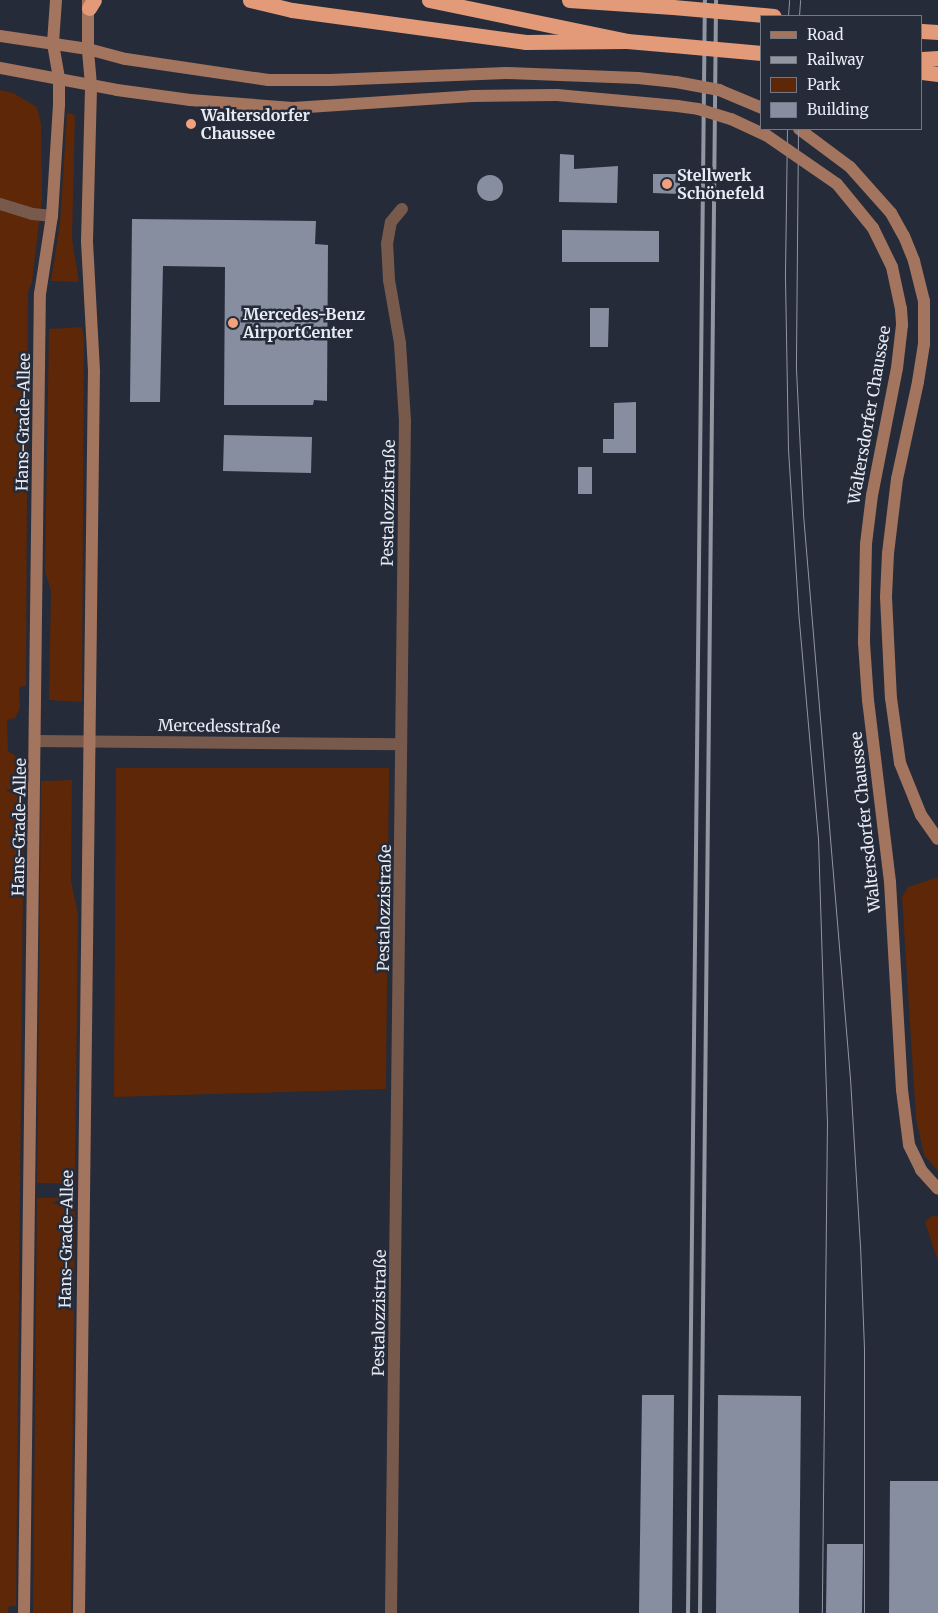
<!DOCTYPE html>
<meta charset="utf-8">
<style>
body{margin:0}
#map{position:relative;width:938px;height:1613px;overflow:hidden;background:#252b39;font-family:Merriweather,serif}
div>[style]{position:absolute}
.green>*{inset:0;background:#5d2708}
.building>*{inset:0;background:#868e9f}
.round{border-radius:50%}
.street>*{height:12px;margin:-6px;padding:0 6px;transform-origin:6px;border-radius:6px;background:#785a4d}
.secondary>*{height:12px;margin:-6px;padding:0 6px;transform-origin:6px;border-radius:6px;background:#a3745e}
.highway>*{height:15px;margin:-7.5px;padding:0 7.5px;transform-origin:7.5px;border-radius:7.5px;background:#e39a78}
.tram>*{height:1px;margin:-0.5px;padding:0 0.5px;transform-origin:0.5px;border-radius:0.5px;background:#9196a1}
.rail>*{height:4px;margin:-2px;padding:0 2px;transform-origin:2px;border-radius:2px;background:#9196a1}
.secondary-bridge>*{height:12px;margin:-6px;padding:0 6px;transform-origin:6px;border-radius:6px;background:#a3745e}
.highway-bridge>*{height:15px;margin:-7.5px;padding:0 7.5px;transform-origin:7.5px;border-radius:7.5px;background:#e39a78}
.dots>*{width:14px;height:14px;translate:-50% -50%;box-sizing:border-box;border:2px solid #252b39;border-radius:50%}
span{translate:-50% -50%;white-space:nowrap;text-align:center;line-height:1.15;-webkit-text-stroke:5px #252b39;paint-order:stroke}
.poi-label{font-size:16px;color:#e6ebf4;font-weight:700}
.left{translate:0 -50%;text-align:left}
.street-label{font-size:16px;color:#e6ebf4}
.legend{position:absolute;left:760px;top:15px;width:162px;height:115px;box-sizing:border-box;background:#252b39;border:1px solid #727884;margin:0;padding:6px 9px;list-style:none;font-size:15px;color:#e6ebf4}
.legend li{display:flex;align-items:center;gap:10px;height:25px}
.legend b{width:25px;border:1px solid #727884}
</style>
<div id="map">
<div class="green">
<div style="clip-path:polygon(0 90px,13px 93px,37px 107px,41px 124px,42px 199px,32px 282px,28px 292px,26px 686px,19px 687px,20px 708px,15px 718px,7px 720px,8px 751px,17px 757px,16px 783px,24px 783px,16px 1606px,9px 1606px,8px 1613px,0 1613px)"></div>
<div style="clip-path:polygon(67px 113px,75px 115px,72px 239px,79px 282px,51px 281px,60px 224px)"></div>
<div style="clip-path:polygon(82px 327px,84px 340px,82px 702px,49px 700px,51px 591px,45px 571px,49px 329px)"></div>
<div style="clip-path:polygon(116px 768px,389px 768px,386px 1089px,114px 1097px)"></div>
<div style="clip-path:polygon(72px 780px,71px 881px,78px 914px,75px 1184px,37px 1183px,41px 781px)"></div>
<div style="clip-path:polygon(935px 878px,938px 879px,938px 1171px,924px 1155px,916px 1118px,902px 897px,908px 887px)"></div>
<div style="clip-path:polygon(37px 1198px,75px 1198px,71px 1613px,33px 1613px)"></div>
<div style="clip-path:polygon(933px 1215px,938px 1217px,938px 1261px,925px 1222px)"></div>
</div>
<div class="building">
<div style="clip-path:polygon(560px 154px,574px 155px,574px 169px,618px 166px,617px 203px,559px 202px)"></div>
<div style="clip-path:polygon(653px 174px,680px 174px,680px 194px,653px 193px)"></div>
<div class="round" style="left:477px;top:175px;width:26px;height:26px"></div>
<div style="clip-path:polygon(132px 219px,316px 221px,315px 244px,328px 245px,327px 401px,314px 400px,313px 405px,224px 405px,225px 267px,163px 266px,160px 402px,130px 402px)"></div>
<div style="clip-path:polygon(562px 230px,659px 231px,659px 262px,562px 262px)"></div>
<div style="clip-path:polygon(590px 308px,609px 308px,608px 347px,590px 347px)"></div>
<div style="clip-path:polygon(636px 402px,636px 453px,603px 453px,603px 439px,614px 439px,614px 403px)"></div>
<div style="clip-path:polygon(224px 435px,312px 437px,311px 473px,223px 471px)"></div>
<div style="clip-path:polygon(578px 467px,592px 467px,592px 494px,578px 494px)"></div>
<div style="clip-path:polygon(642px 1395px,674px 1395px,672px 1613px,639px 1613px)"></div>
<div style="clip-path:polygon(718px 1395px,801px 1396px,799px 1613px,716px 1613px)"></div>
<div style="clip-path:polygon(890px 1481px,938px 1481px,938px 1613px,889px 1613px)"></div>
<div style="clip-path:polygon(827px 1544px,863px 1544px,862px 1613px,826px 1613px)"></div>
</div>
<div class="street">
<div style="left:0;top:204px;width:34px;rotate:17deg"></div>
<div style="left:33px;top:214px;width:19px;rotate:6deg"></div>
<div style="left:36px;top:741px;width:365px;rotate:0.5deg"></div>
<div style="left:391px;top:1613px;width:1192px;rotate:-89.33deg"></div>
<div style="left:405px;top:421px;width:78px;rotate:-93.7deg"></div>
<div style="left:400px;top:343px;width:64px;rotate:-99.9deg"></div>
<div style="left:389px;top:280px;width:36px;rotate:-93deg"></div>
<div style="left:387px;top:244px;width:22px;rotate:-80deg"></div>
<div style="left:391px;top:222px;width:17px;rotate:-50deg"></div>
</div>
<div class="secondary">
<div style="left:0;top:36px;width:89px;rotate:8.4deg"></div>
<div style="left:88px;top:49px;width:39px;rotate:15deg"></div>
<div style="left:126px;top:59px;width:144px;rotate:8.4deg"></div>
<div style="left:268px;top:80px;width:62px"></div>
<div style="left:330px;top:80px;width:176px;rotate:-2.3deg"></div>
<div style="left:506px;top:73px;width:132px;rotate:2.2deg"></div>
<div style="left:638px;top:78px;width:38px;rotate:6deg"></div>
<div style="left:0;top:68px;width:119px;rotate:10.6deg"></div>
<div style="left:117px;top:90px;width:74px;rotate:7.8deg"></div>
<div style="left:190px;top:100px;width:103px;rotate:4.4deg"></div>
<div style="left:293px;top:108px;width:179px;rotate:-3.8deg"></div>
<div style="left:472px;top:96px;width:85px;rotate:-0.7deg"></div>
<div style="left:557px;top:95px;width:121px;rotate:5.2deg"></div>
<div style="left:799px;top:129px;width:64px;rotate:36.7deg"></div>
<div style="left:850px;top:167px;width:62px;rotate:48.3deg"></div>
<div style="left:891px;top:213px;width:26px;rotate:61deg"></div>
<div style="left:904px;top:236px;width:27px;rotate:68deg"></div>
<div style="left:914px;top:261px;width:41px;rotate:76deg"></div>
<div style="left:924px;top:301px;width:43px;rotate:90deg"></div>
<div style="left:924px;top:344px;width:38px;rotate:99deg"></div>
<div style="left:918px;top:382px;width:99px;rotate:102.2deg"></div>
<div style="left:897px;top:479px;width:75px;rotate:96.9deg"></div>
<div style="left:888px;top:553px;width:44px;rotate:92.6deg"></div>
<div style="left:886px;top:597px;width:101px;rotate:87.2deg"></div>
<div style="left:891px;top:698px;width:66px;rotate:82.1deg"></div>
<div style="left:900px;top:763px;width:56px;rotate:68deg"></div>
<div style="left:921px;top:815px;width:29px;rotate:55deg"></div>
<div style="left:837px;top:184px;width:57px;rotate:50.7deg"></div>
<div style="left:873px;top:228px;width:43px;rotate:64deg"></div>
<div style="left:892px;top:267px;width:43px;rotate:77.9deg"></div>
<div style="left:901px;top:309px;width:16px;rotate:86deg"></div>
<div style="left:902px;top:325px;width:43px;rotate:96.6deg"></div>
<div style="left:897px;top:368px;width:129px;rotate:101.1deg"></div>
<div style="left:872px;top:495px;width:49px;rotate:97deg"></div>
<div style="left:866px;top:544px;width:99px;rotate:91.2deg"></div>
<div style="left:864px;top:643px;width:57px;rotate:86deg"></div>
<div style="left:868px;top:700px;width:183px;rotate:83.1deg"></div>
<div style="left:890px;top:882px;width:208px;rotate:86.7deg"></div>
<div style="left:902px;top:1090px;width:55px;rotate:82.7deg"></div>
<div style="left:909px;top:1145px;width:28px;rotate:64deg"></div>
<div style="left:921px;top:1170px;width:25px;rotate:48deg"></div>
<div style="left:24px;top:1613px;width:1319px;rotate:-89.31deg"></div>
<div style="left:40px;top:294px;width:79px;rotate:-81.3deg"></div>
<div style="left:52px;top:216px;width:111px;rotate:-86.4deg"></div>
<div style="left:59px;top:105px;width:27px;rotate:-90deg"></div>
<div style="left:59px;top:78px;width:36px;rotate:-100deg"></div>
<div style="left:53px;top:43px;width:43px;rotate:-86deg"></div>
<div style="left:79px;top:1613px;width:1242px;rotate:-89.31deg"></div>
<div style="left:94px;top:371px;width:130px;rotate:-93.1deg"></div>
<div style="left:87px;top:241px;width:156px;rotate:-88.5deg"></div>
<div style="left:91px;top:85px;width:36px;rotate:-95deg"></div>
<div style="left:88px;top:49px;width:49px;rotate:-90deg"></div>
</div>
<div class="highway">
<div style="left:250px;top:0;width:43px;rotate:13.4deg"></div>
<div style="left:292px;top:10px;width:236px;rotate:7.8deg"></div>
<div style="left:526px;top:42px;width:101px;rotate:-0.6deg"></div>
<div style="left:429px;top:0;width:202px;rotate:11.7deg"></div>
<div style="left:627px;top:41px;width:46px;rotate:5deg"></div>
<div style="left:569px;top:0;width:104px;rotate:3.9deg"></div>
<div style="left:89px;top:8px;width:9px;rotate:-58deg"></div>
<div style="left:922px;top:31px;width:16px;rotate:4deg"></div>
<div style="left:922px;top:59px;width:16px;rotate:-4deg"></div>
<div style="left:922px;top:72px;width:16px;rotate:7deg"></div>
</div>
<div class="tram">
<div style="left:788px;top:16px;width:16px;rotate:-86deg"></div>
<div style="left:799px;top:16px;width:16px;rotate:-86deg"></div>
<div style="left:787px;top:129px;width:149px;rotate:90.8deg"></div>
<div style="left:785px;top:278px;width:171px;rotate:89deg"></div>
<div style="left:788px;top:449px;width:161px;rotate:86.4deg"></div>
<div style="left:798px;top:610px;width:229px;rotate:85deg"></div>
<div style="left:818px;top:838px;width:281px;rotate:88.2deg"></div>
<div style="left:827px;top:1119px;width:494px;rotate:90.6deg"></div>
<div style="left:798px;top:129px;width:240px;rotate:90.5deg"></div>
<div style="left:796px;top:369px;width:145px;rotate:87.2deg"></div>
<div style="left:803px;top:514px;width:566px;rotate:85.24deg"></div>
<div style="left:850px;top:1078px;width:166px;rotate:86.6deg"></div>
<div style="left:860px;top:1244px;width:106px;rotate:87.8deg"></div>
<div style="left:864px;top:1350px;width:263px;rotate:90deg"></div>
</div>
<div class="rail">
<div style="left:688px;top:1613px;width:1613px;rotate:-89.4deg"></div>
<div style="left:700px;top:1613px;width:1613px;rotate:-89.43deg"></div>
</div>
<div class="secondary-bridge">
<div style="left:676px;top:82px;width:44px;rotate:10.5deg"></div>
<div style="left:719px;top:90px;width:47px;rotate:22.7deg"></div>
<div style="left:677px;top:106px;width:21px;rotate:8deg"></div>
<div style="left:698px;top:109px;width:34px;rotate:17deg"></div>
<div style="left:731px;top:119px;width:38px;rotate:25deg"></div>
<div style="left:766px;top:135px;width:86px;rotate:34.6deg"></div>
</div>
<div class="highway-bridge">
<div style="left:673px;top:7px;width:101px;rotate:5.1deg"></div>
<div style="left:673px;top:45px;width:89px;rotate:5.1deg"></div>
</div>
<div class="dots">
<div style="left:191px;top:124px;background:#f1a17c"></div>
<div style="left:667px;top:184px;background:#f1a17c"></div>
<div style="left:233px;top:323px;background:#f1a17c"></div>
</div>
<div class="poi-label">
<span class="left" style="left:201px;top:124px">Waltersdorfer<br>Chaussee</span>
<span class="left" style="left:677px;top:184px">Stellwerk<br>Schönefeld</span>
<span class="left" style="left:243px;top:323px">Mercedes-Benz<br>AirportCenter</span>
</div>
<div class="street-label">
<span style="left:869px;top:415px;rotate:-80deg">Waltersdorfer Chaussee</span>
<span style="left:23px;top:422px;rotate:-89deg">Hans-Grade-Allee</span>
<span style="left:388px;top:503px;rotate:-89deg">Pestalozzistraße</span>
<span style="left:219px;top:726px;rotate:1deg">Mercedesstraße</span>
<span style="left:865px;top:822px;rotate:-96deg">Waltersdorfer Chaussee</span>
<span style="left:19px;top:827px;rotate:-89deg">Hans-Grade-Allee</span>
<span style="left:384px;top:908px;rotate:-89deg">Pestalozzistraße</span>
<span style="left:66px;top:1239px;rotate:-89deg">Hans-Grade-Allee</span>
<span style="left:379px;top:1313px;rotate:-89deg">Pestalozzistraße</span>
</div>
<ul class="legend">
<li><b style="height:6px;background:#a3745e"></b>Road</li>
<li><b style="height:6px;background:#9196a1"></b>Railway</li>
<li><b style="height:14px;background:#5d2708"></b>Park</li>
<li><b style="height:14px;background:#868e9f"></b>Building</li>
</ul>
</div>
